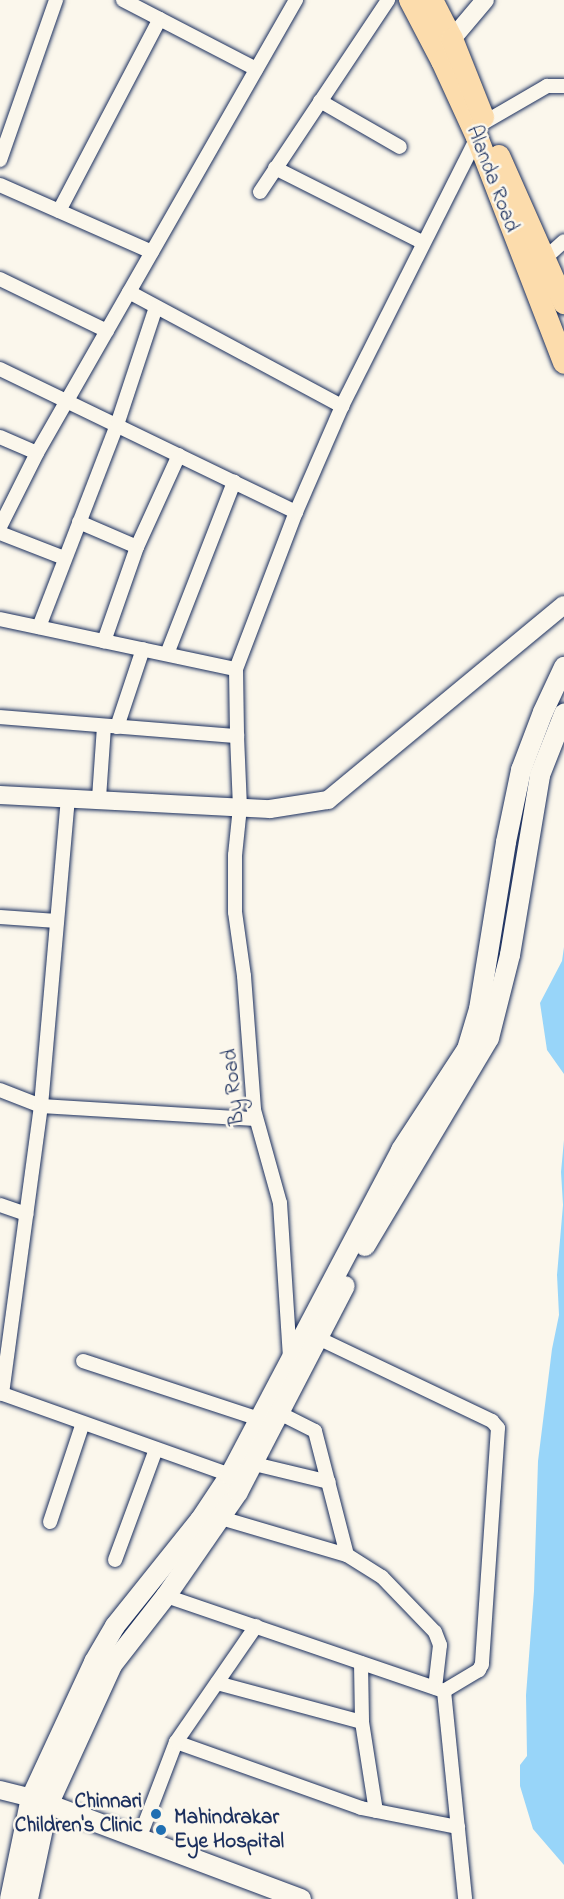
<!DOCTYPE html>
<style>
body{margin:0}
#map{position:relative;width:564px;height:1899px;overflow:hidden;background:#fbf7ec;font-family:"Indie Flower",sans-serif}
div>[style]{position:absolute}
.water>*{inset:0;background:#98d5f9}
.roads{filter:drop-shadow(0 0 2px #1b2f5e) drop-shadow(0 0 2px #1b2f5e)}
.minor>*{height:14px;margin:-7px;padding:0 7px;transform-origin:7px;border-radius:7px;background:#fbf7ec}
.tertiary>*{height:18px;margin:-9px;padding:0 9px;transform-origin:9px;border-radius:9px;background:#fbf7ec}
.secondary>*{height:20px;margin:-10px;padding:0 10px;transform-origin:10px;border-radius:10px;background:#fbf7ec}
.primary>*{height:22px;margin:-11px;padding:0 11px;transform-origin:11px;border-radius:11px;background:#fcdcac}
.dots>*{width:16px;height:16px;translate:-50% -50%;box-sizing:border-box;border:3px solid #fbf7ec;border-radius:50%}
span{translate:-50% -50%;white-space:nowrap;text-align:center;line-height:1.15;-webkit-text-stroke:5px #fbf7ec;paint-order:stroke}
.street-label{font-size:21px;color:#1b2f5e}
.poi-label{font-size:21px;color:#1b2f5e;font-weight:700}
.right{translate:-100% -50%;text-align:right}
.left{translate:0 -50%;text-align:left}
</style>
<div id="map">
<div class="water">
<div style="clip-path:polygon(564px 947px,564px 1074px,547px 1050px,540px 1003px,562px 961px)"></div>
<div style="clip-path:polygon(564px 1140px,564px 1865px,533px 1829px,520px 1786px,520px 1765px,527px 1756px,526px 1695px,534px 1591px,538px 1461px,552px 1349px,559px 1315px,557px 1275px,563px 1205px,561px 1172px)"></div>
</div>
<div class="roads">
<div class="minor">
<div style="left:123px;top:0;width:150px;rotate:27.4deg"></div>
<div style="left:320px;top:101px;width:92px;rotate:29.9deg"></div>
<div style="left:485px;top:122px;width:72px;rotate:-30.1deg"></div>
<div style="left:547px;top:86px;width:17px"></div>
<div style="left:0;top:160px;width:170px;rotate:-70.7deg"></div>
<div style="left:275px;top:168px;width:165px;rotate:26.7deg"></div>
<div style="left:0;top:185px;width:166px;rotate:23.8deg"></div>
<div style="left:260px;top:192px;width:231px;rotate:-56.3deg"></div>
<div style="left:59px;top:211px;width:217px;rotate:-62.3deg"></div>
<div style="left:543px;top:260px;width:28px;rotate:-42deg"></div>
<div style="left:0;top:279px;width:119px;rotate:25.9deg"></div>
<div style="left:129px;top:292px;width:242px;rotate:28.2deg"></div>
<div style="left:0;top:369px;width:329px;rotate:25.8deg"></div>
<div style="left:0;top:437px;width:40px;rotate:23.4deg"></div>
<div style="left:37px;top:453px;width:83px;rotate:116.6deg"></div>
<div style="left:37px;top:453px;width:522px;rotate:-60.24deg"></div>
<div style="left:79px;top:522px;width:63px;rotate:23.3deg"></div>
<div style="left:137px;top:547px;width:100px;rotate:109.3deg"></div>
<div style="left:0;top:533px;width:69px;rotate:21.3deg"></div>
<div style="left:137px;top:547px;width:101px;rotate:-65.5deg"></div>
<div style="left:0;top:619px;width:241px;rotate:12deg"></div>
<div style="left:236px;top:669px;width:168px;rotate:-69.1deg"></div>
<div style="left:296px;top:512px;width:116px;rotate:-66.5deg"></div>
<div style="left:342px;top:406px;width:301px;rotate:-63.3deg"></div>
<div style="left:39px;top:627px;width:217px;rotate:-68.9deg"></div>
<div style="left:117px;top:425px;width:124px;rotate:-71.7deg"></div>
<div style="left:167px;top:654px;width:185px;rotate:-68.7deg"></div>
<div style="left:236px;top:669px;width:67px;rotate:89.1deg"></div>
<div style="left:0;top:717px;width:238px;rotate:4.6deg"></div>
<div style="left:237px;top:736px;width:71px;rotate:87.6deg"></div>
<div style="left:240px;top:807px;width:48px;rotate:95.9deg"></div>
<div style="left:235px;top:855px;width:57px;rotate:90deg"></div>
<div style="left:235px;top:912px;width:65px;rotate:82deg"></div>
<div style="left:244px;top:976px;width:134px;rotate:85.7deg"></div>
<div style="left:254px;top:1110px;width:97px;rotate:74.4deg"></div>
<div style="left:280px;top:1203px;width:155px;rotate:86.3deg"></div>
<div style="left:117px;top:727px;width:82px;rotate:-71.6deg"></div>
<div style="left:99px;top:798px;width:72px;rotate:-86deg"></div>
<div style="left:0;top:917px;width:57px;rotate:4deg"></div>
<div style="left:0;top:1090px;width:44px;rotate:21.3deg"></div>
<div style="left:41px;top:1106px;width:215px;rotate:3.5deg"></div>
<div style="left:0;top:1205px;width:28px;rotate:19deg"></div>
<div style="left:318px;top:1338px;width:193px;rotate:25.5deg"></div>
<div style="left:492px;top:1421px;width:9px;rotate:49deg"></div>
<div style="left:498px;top:1428px;width:237px;rotate:93.9deg"></div>
<div style="left:482px;top:1664px;width:7px;rotate:117deg"></div>
<div style="left:479px;top:1670px;width:41px;rotate:149deg"></div>
<div style="left:83px;top:1361px;width:185px;rotate:18.2deg"></div>
<div style="left:0;top:1393px;width:244px;rotate:19.6deg"></div>
<div style="left:2px;top:1394px;width:291px;rotate:-82.3deg"></div>
<div style="left:41px;top:1106px;width:310px;rotate:-85deg"></div>
<div style="left:246px;top:1462px;width:85px;rotate:13.5deg"></div>
<div style="left:221px;top:1518px;width:131px;rotate:16.4deg"></div>
<div style="left:347px;top:1555px;width:128px;rotate:-104.5deg"></div>
<div style="left:315px;top:1431px;width:40px;rotate:-153.4deg"></div>
<div style="left:50px;top:1522px;width:104px;rotate:-71.6deg"></div>
<div style="left:347px;top:1555px;width:41px;rotate:32.2deg"></div>
<div style="left:382px;top:1577px;width:76px;rotate:46.1deg"></div>
<div style="left:435px;top:1632px;width:14px;rotate:69deg"></div>
<div style="left:440px;top:1645px;width:43px;rotate:96.6deg"></div>
<div style="left:115px;top:1560px;width:118px;rotate:-69.7deg"></div>
<div style="left:166px;top:1596px;width:294px;rotate:18.9deg"></div>
<div style="left:444px;top:1691px;width:209px;rotate:84.2deg"></div>
<div style="left:361px;top:1663px;width:59px;rotate:89deg"></div>
<div style="left:217px;top:1683px;width:150px;rotate:15.1deg"></div>
<div style="left:362px;top:1722px;width:90px;rotate:81.1deg"></div>
<div style="left:176px;top:1742px;width:196px;rotate:19.6deg"></div>
<div style="left:361px;top:1808px;width:99px;rotate:11.1deg"></div>
<div style="left:139px;top:1839px;width:104px;rotate:-69.1deg"></div>
<div style="left:176px;top:1742px;width:141px;rotate:-55.4deg"></div>
</div>
<div class="tertiary">
<div style="left:452px;top:39px;width:51px;rotate:-49.8deg"></div>
<div style="left:0;top:795px;width:270px;rotate:3deg"></div>
<div style="left:270px;top:809px;width:59px;rotate:-8.8deg"></div>
<div style="left:328px;top:800px;width:306px;rotate:-39.6deg"></div>
<div style="left:0;top:1790px;width:32px;rotate:14deg"></div>
</div>
<div class="secondary">
<div style="left:365px;top:1246px;width:242px;rotate:-59.2deg"></div>
<div style="left:489px;top:1038px;width:86px;rotate:-75.8deg"></div>
<div style="left:510px;top:955px;width:182px;rotate:-80.5deg"></div>
<div style="left:540px;top:775px;width:66px;rotate:-68.5deg"></div>
<div style="left:37px;top:1800px;width:282px;rotate:20.6deg"></div>
<div style="left:10px;top:1899px;width:103px;rotate:-78.3deg"></div>
<div style="left:31px;top:1798px;width:150px;rotate:-65.1deg"></div>
<div style="left:94px;top:1662px;width:42px;rotate:-59.7deg"></div>
<div style="left:115px;top:1626px;width:136px;rotate:-51.3deg"></div>
<div style="left:200px;top:1520px;width:54px;rotate:-56.3deg"></div>
<div style="left:230px;top:1475px;width:367px;rotate:-62.2deg"></div>
<div style="left:401px;top:1150px;width:121px;rotate:-56.8deg"></div>
<div style="left:467px;top:1049px;width:42px;rotate:-73.3deg"></div>
<div style="left:479px;top:1009px;width:169px;rotate:-80.8deg"></div>
<div style="left:506px;top:842px;width:74px;rotate:-78.2deg"></div>
<div style="left:521px;top:770px;width:62px;rotate:-69.2deg"></div>
<div style="left:543px;top:712px;width:50px;rotate:-65deg"></div>
<div style="left:28px;top:1899px;width:96px;rotate:-78deg"></div>
<div style="left:48px;top:1805px;width:154px;rotate:-65.4deg"></div>
<div style="left:112px;top:1665px;width:88px;rotate:-52deg"></div>
<div style="left:166px;top:1596px;width:126px;rotate:-55.3deg"></div>
<div style="left:238px;top:1492px;width:232px;rotate:-62.6deg"></div>
</div>
<div class="primary">
<div style="left:410px;top:0;width:69px;rotate:62.3deg"></div>
<div style="left:442px;top:61px;width:84px;rotate:65.3deg"></div>
<div style="left:477px;top:137px;width:242px;rotate:68.9deg"></div>
<div style="left:432px;top:0;width:44px;rotate:62.9deg"></div>
<div style="left:452px;top:39px;width:84px;rotate:68.3deg"></div>
<div style="left:499px;top:156px;width:161px;rotate:66.1deg"></div>
</div>
</div>
<div class="dots">
<div style="left:156px;top:1814px;background:#1f6fb2"></div>
<div style="left:161px;top:1830px;background:#1f6fb2"></div>
</div>
<div class="street-label">
<span style="left:492px;top:179px;rotate:69deg">Alanda Road</span>
<span style="left:234px;top:1087px;rotate:-96deg">By Road</span>
</div>
<div class="poi-label">
<span class="right" style="left:142px;top:1814px">Chinnari<br>Children's Clinic</span>
<span class="left" style="left:174px;top:1830px">Mahindrakar<br>Eye Hospital</span>
</div>
</div>
